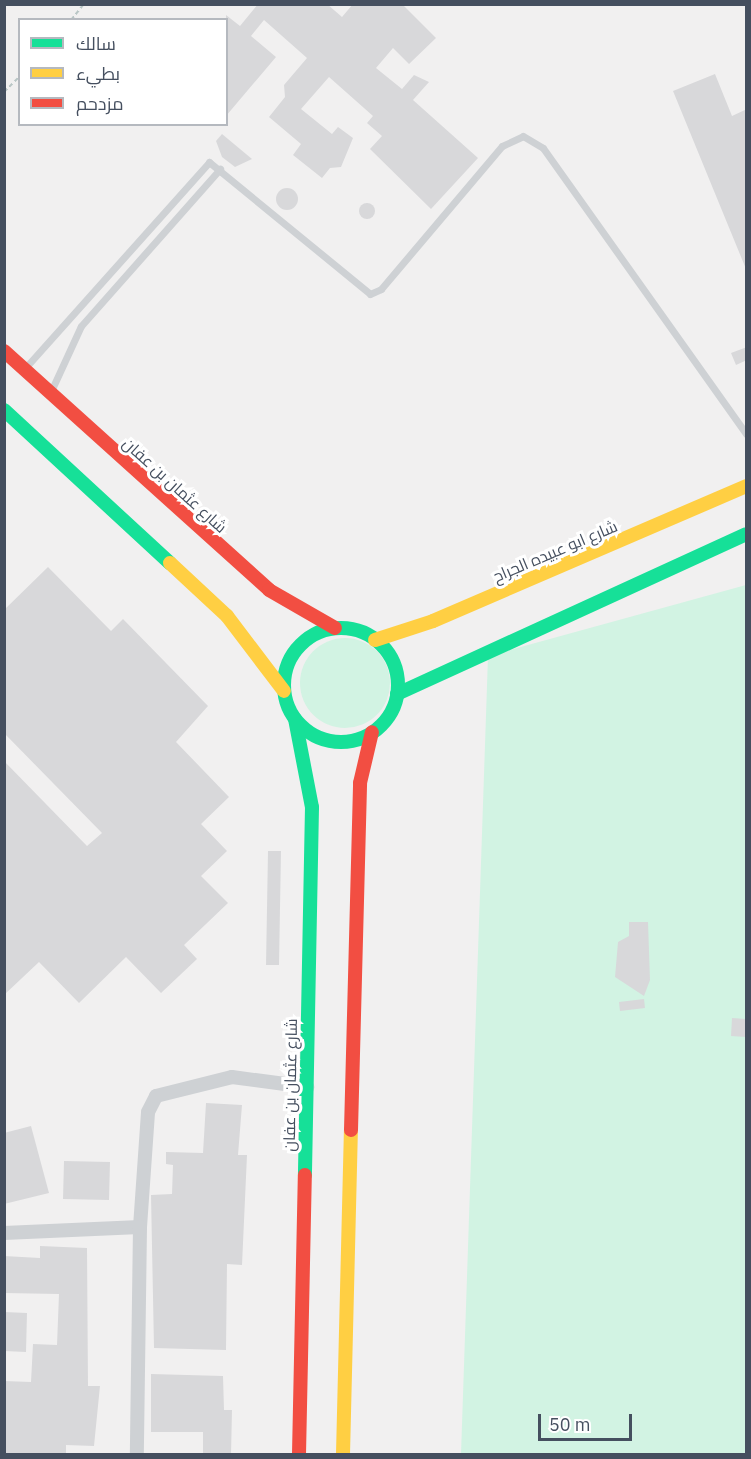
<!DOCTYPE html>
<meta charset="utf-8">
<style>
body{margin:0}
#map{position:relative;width:751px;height:1459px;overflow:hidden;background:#f1f0f0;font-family:"IBM Plex Sans",Cairo,sans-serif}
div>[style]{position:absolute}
.green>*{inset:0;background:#d2f3e3}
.round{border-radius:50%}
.building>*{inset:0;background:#d8d8da}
.path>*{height:2px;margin-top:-1px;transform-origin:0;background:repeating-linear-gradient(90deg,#b9c6c5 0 4.5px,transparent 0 7.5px)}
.lane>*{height:7px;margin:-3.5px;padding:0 3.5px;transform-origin:3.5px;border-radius:3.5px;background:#ced1d4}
.street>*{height:14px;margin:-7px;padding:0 7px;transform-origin:7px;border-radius:7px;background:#ced1d4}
.fast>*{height:14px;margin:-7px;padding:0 7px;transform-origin:7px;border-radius:7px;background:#16e098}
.fast>.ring{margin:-7px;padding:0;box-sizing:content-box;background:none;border:14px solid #16e098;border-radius:50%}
.slow>*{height:14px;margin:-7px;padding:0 7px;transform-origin:7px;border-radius:7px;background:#ffcf43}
.jam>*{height:14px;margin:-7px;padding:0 7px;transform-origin:7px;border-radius:7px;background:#f24e42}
span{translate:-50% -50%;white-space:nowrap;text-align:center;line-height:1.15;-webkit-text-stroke:6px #fff;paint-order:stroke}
.street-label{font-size:16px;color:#454f5f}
.frame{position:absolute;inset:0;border:6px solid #454f5f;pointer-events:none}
.legend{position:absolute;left:18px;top:18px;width:210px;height:108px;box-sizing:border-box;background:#fff;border:2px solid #b5b9bf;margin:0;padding:8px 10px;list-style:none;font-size:18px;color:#454f5f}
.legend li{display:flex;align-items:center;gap:12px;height:30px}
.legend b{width:30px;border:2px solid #b5b9bf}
.scale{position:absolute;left:538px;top:1414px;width:94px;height:27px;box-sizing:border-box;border:3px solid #454f5f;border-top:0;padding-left:8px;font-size:18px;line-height:21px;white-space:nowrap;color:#454f5f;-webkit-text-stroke:4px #fff;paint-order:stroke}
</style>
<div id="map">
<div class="green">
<div style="clip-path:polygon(746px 585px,746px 1454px,461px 1454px,488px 656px)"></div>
<div class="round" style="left:300px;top:638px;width:90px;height:90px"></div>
</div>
<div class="building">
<div style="clip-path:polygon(258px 4px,327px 4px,342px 17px,353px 4px,402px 4px,436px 38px,409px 64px,393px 48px,376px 68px,402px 89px,414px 75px,429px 82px,413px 100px,478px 158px,431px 209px,370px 149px,382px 136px,367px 123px,373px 116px,329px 77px,301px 109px,332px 134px,338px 127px,353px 138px,341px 167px,330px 168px,322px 178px,293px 155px,301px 144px,269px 117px,285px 97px,284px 85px,307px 58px,264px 20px,251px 36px,276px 57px,226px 116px,226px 15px,240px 26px)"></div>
<div style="clip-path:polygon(715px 74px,732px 116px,747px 109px,746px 269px,673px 91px)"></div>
<div style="clip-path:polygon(222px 134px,252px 159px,235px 167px,222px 157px,216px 141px)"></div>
<div class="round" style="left:276px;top:188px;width:22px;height:22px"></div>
<div class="round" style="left:359px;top:203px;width:16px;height:16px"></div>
<div style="clip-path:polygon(747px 347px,747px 360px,736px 365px,731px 353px)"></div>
<div style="clip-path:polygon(48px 567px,111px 631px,123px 619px,208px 706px,176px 742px,229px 797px,201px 824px,227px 851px,201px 876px,228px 903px,184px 945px,197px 959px,161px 993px,126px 957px,79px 1003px,39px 962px,4px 995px,4px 761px,87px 846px,102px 833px,4px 733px,4px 610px)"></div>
<div style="clip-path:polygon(268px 851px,281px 851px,279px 965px,266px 965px)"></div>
<div style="clip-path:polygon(629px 922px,648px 922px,650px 980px,644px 996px,615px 977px,618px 942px,629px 936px)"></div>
<div style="clip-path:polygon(644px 999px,645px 1008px,620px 1011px,619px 1002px)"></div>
<div style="clip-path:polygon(732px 1018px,746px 1019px,746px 1037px,731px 1036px)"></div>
<div style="clip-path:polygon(206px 1103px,242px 1105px,238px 1155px,247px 1155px,242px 1265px,227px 1264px,226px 1350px,154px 1348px,151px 1195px,172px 1194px,173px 1165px,166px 1164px,166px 1152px,203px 1153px)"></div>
<div style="clip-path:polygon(31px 1126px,49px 1193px,4px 1204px,4px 1133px)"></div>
<div style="clip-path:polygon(64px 1161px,110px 1162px,109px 1200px,63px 1199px)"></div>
<div style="clip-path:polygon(40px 1246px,87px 1248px,88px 1386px,100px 1386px,94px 1446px,66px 1445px,66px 1455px,4px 1454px,4px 1381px,31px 1382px,33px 1344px,57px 1345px,59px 1294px,4px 1293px,4px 1256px,40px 1258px)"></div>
<div style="clip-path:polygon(4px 1312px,27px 1313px,26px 1352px,4px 1351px)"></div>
<div style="clip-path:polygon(151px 1374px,223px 1376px,224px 1410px,232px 1410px,231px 1455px,203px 1455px,203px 1432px,151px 1432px)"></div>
</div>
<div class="path">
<div style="left:71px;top:20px;width:21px;rotate:-51deg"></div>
<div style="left:4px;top:92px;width:23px;rotate:-45deg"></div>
</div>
<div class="lane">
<div style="left:26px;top:367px;width:275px;rotate:-48.2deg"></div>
<div style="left:209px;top:162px;width:208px;rotate:39.3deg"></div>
<div style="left:370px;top:294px;width:12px;rotate:-24deg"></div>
<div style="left:381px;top:289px;width:187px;rotate:-49.8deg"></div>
<div style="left:502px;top:146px;width:23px;rotate:-25deg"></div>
<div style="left:523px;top:136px;width:23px;rotate:31deg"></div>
<div style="left:543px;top:148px;width:351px;rotate:54.6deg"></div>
<div style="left:52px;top:389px;width:69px;rotate:-65.3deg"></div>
<div style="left:81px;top:326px;width:210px;rotate:-48.5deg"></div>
</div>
<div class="street">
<div style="left:140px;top:1227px;width:115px;rotate:-86deg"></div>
<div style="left:148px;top:1112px;width:18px;rotate:-63deg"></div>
<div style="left:156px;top:1096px;width:78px;rotate:-14deg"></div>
<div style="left:232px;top:1077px;width:76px;rotate:7.6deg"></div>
<div style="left:4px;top:1233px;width:136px;rotate:-2.5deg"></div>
<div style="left:140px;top:1227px;width:227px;rotate:90.8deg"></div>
</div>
<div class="fast">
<div style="left:4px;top:410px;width:226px;rotate:42.7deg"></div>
<div class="ring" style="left:284px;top:628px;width:100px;height:100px"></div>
<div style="left:397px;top:694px;width:384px;rotate:-24.6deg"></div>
<div style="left:295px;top:719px;width:90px;rotate:79.1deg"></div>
<div style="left:312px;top:807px;width:368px;rotate:91.1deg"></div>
</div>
<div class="slow">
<div style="left:170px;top:563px;width:78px;rotate:42.9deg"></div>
<div style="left:227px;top:616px;width:94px;rotate:52.8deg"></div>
<div style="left:375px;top:640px;width:61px;rotate:-18.1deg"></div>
<div style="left:433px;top:621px;width:341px;rotate:-23.3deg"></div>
<div style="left:343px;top:1454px;width:324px;rotate:-88.6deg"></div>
</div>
<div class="jam">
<div style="left:4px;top:351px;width:357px;rotate:42deg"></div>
<div style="left:269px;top:590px;width:76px;rotate:29.9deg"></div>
<div style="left:351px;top:1130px;width:347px;rotate:-88.5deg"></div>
<div style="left:360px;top:783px;width:52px;rotate:-76.8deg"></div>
<div style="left:299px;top:1454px;width:279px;rotate:-88.8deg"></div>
</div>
<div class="street-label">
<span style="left:175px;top:485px;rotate:42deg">شارع عثمان بن عفان</span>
<span style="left:555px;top:551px;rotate:-23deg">شارع ابو عبيده الجراح</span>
<span style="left:290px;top:1085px;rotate:-89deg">شارع عثمان بن عفان</span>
</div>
<div class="frame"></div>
<ul class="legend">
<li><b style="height:8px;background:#16e098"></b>سالك</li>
<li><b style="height:8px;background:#ffcf43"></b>بطيء</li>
<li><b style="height:8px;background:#f24e42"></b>مزدحم</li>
</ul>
<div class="scale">50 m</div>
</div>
